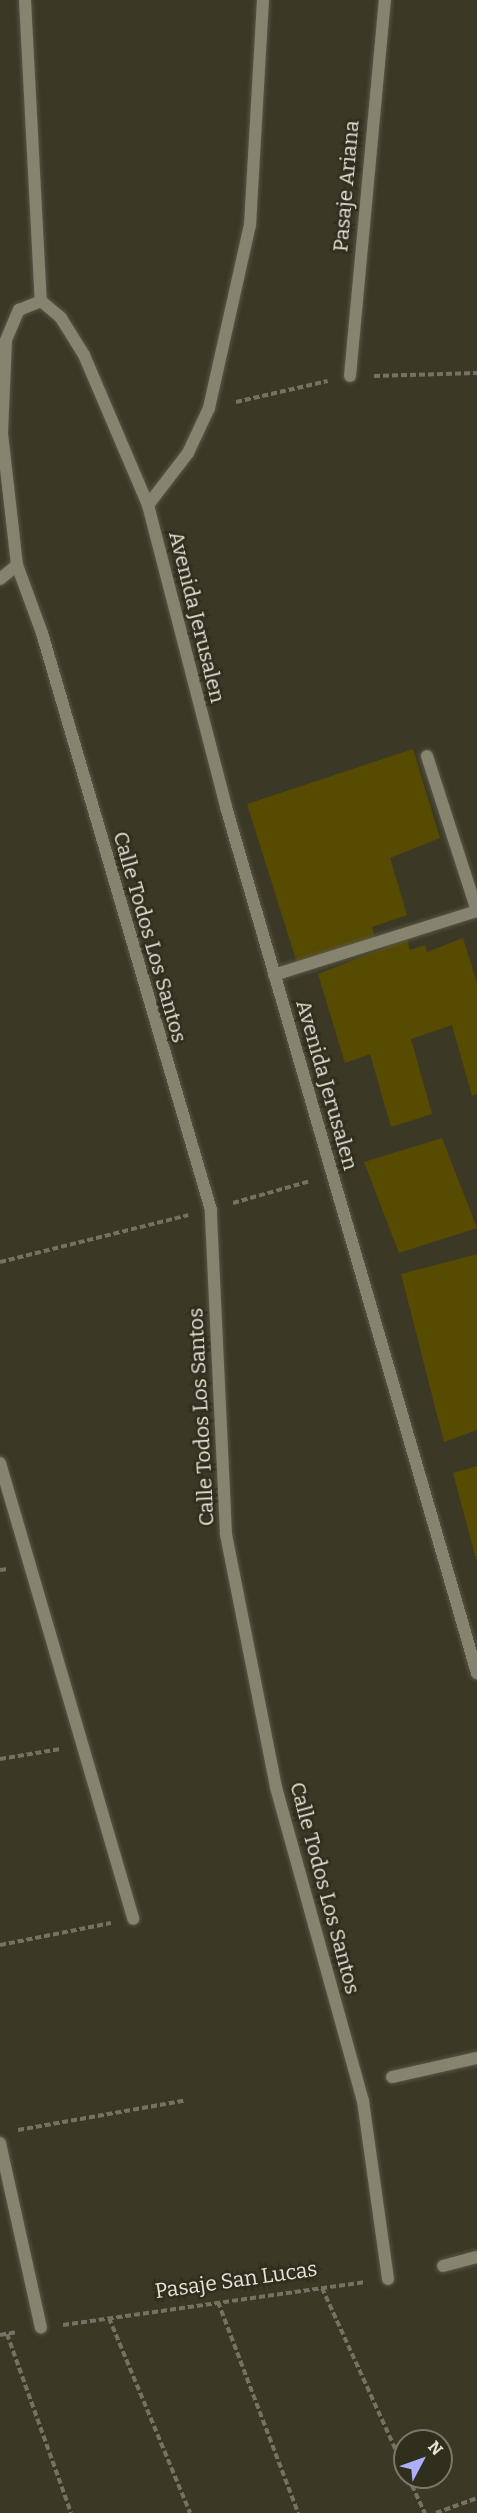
<!DOCTYPE html>
<style>
body{margin:0}
#map{position:relative;width:477px;height:2513px;overflow:hidden;background:#3b3826;font-family:Bitter,serif}
div>[style]{position:absolute}
.building>*{inset:0;background:#564b00}
.path>*{height:4px;margin-top:-2px;transform-origin:0;background:repeating-linear-gradient(90deg,#747262 0 6px,transparent 0 9px)}
.roads{filter:drop-shadow(0 0 2px #595647) drop-shadow(0 0 2px #595647)}
.minor>*{height:12px;margin:-6px;padding:0 6px;transform-origin:6px;border-radius:6px;background:#86836f}
span{translate:-50% -50%;white-space:nowrap;text-align:center;line-height:1.15;-webkit-text-stroke:5px #302e1c;paint-order:stroke}
.street-label{font-size:21px;color:#e6e4da}
.north{position:absolute;left:393px;top:2429px;width:60px;height:60px;box-sizing:border-box;background:#302e1c;border:2px solid #797768;border-radius:50%;rotate:49deg;font-size:16px;font-weight:700;line-height:24px;text-align:center;color:#e6e4da}
.north::after{content:'';display:block;margin:auto;width:21px;height:27px;background:#acaffb;clip-path:polygon(50% 0,100% 100%,50% 72%,0 100%)}
</style>
<div id="map">
<div class="building">
<div style="clip-path:polygon(413px 749px,440px 838px,390px 858px,407px 915px,372px 927px,375px 938px,297px 963px,247px 804px)"></div>
<div style="clip-path:polygon(463px 938px,477px 983px,477px 1094px,472px 1096px,452px 1025px,411px 1039px,432px 1114px,391px 1127px,370px 1054px,345px 1063px,318px 974px,407px 939px,410px 950px,425px 945px,427px 952px)"></div>
<div style="clip-path:polygon(442px 1138px,477px 1228px,399px 1253px,364px 1162px)"></div>
<div style="clip-path:polygon(477px 1254px,477px 1430px,444px 1442px,401px 1274px)"></div>
<div style="clip-path:polygon(477px 1466px,477px 1559px,476px 1559px,453px 1473px)"></div>
</div>
<div class="path">
<div style="left:374px;top:376px;width:103px;rotate:-1.7deg"></div>
<div style="left:236px;top:402px;width:94px;rotate:-12.9deg"></div>
<div style="left:233px;top:1203px;width:80px;rotate:-15.9deg"></div>
<div style="left:0;top:1262px;width:194px;rotate:-14deg"></div>
<div style="left:0;top:1570px;width:8px;rotate:-7deg"></div>
<div style="left:0;top:1759px;width:61px;rotate:-9.5deg"></div>
<div style="left:0;top:1945px;width:113px;rotate:-11.2deg"></div>
<div style="left:18px;top:2130px;width:168px;rotate:-10deg"></div>
<div style="left:322px;top:2288px;width:200px;rotate:65.5deg"></div>
<div style="left:218px;top:2302px;width:226px;rotate:69.2deg"></div>
<div style="left:109px;top:2318px;width:211px;rotate:67.4deg"></div>
<div style="left:63px;top:2325px;width:304px;rotate:-8.1deg"></div>
<div style="left:7px;top:2334px;width:190px;rotate:70.3deg"></div>
<div style="left:0;top:2335px;width:17px;rotate:-10deg"></div>
<div style="left:408px;top:2477px;width:40px;rotate:65deg"></div>
<div style="left:436px;top:2513px;width:44px;rotate:-20.1deg"></div>
</div>
<div class="roads">
<div class="minor">
<div style="left:25px;top:0;width:301px;rotate:87deg"></div>
<div style="left:350px;top:376px;width:378px;rotate:-84.7deg"></div>
<div style="left:148px;top:505px;width:66px;rotate:-52.4deg"></div>
<div style="left:188px;top:453px;width:50px;rotate:-65deg"></div>
<div style="left:209px;top:408px;width:188px;rotate:-77.4deg"></div>
<div style="left:250px;top:225px;width:225px;rotate:-86.7deg"></div>
<div style="left:0;top:579px;width:22px;rotate:-39deg"></div>
<div style="left:427px;top:756px;width:163px;rotate:72.1deg"></div>
<div style="left:274px;top:975px;width:213px;rotate:-17.5deg"></div>
<div style="left:0;top:1463px;width:475px;rotate:73.7deg"></div>
<div style="left:392px;top:2077px;width:87px;rotate:-12.6deg"></div>
<div style="left:0;top:2143px;width:189px;rotate:77.5deg"></div>
<div style="left:443px;top:2266px;width:35px;rotate:-15deg"></div>
<div style="left:388px;top:2279px;width:180px;rotate:-98deg"></div>
<div style="left:363px;top:2101px;width:326px;rotate:-105.5deg"></div>
<div style="left:276px;top:1787px;width:258px;rotate:-101.2deg"></div>
<div style="left:226px;top:1534px;width:324px;rotate:-92.7deg"></div>
<div style="left:211px;top:1210px;width:601px;rotate:-106.33deg"></div>
<div style="left:42px;top:633px;width:72px;rotate:-110.2deg"></div>
<div style="left:17px;top:565px;width:133px;rotate:-96.5deg"></div>
<div style="left:2px;top:433px;width:93px;rotate:-87.5deg"></div>
<div style="left:6px;top:340px;width:33px;rotate:-67deg"></div>
<div style="left:19px;top:310px;width:24px;rotate:-22deg"></div>
<div style="left:41px;top:301px;width:26px;rotate:40deg"></div>
<div style="left:61px;top:318px;width:44px;rotate:58.1deg"></div>
<div style="left:84px;top:355px;width:163px;rotate:66.9deg"></div>
<div style="left:148px;top:505px;width:312px;rotate:75.5deg"></div>
<div style="left:226px;top:807px;width:902px;rotate:73.84deg"></div>
</div>
</div>
<div class="street-label">
<span style="left:346px;top:186px;rotate:-85deg">Pasaje Ariana</span>
<span style="left:197px;top:617px;rotate:76deg">Avenida Jerusalen</span>
<span style="left:150px;top:937px;rotate:74deg">Calle Todos Los Santos</span>
<span style="left:327px;top:1085px;rotate:74deg">Avenida Jerusalen</span>
<span style="left:201px;top:1417px;rotate:-93deg">Calle Todos Los Santos</span>
<span style="left:325px;top:1888px;rotate:75deg">Calle Todos Los Santos</span>
<span style="left:236px;top:2280px;rotate:-8deg">Pasaje San Lucas</span>
</div>
<div class="north">N</div>
</div>
